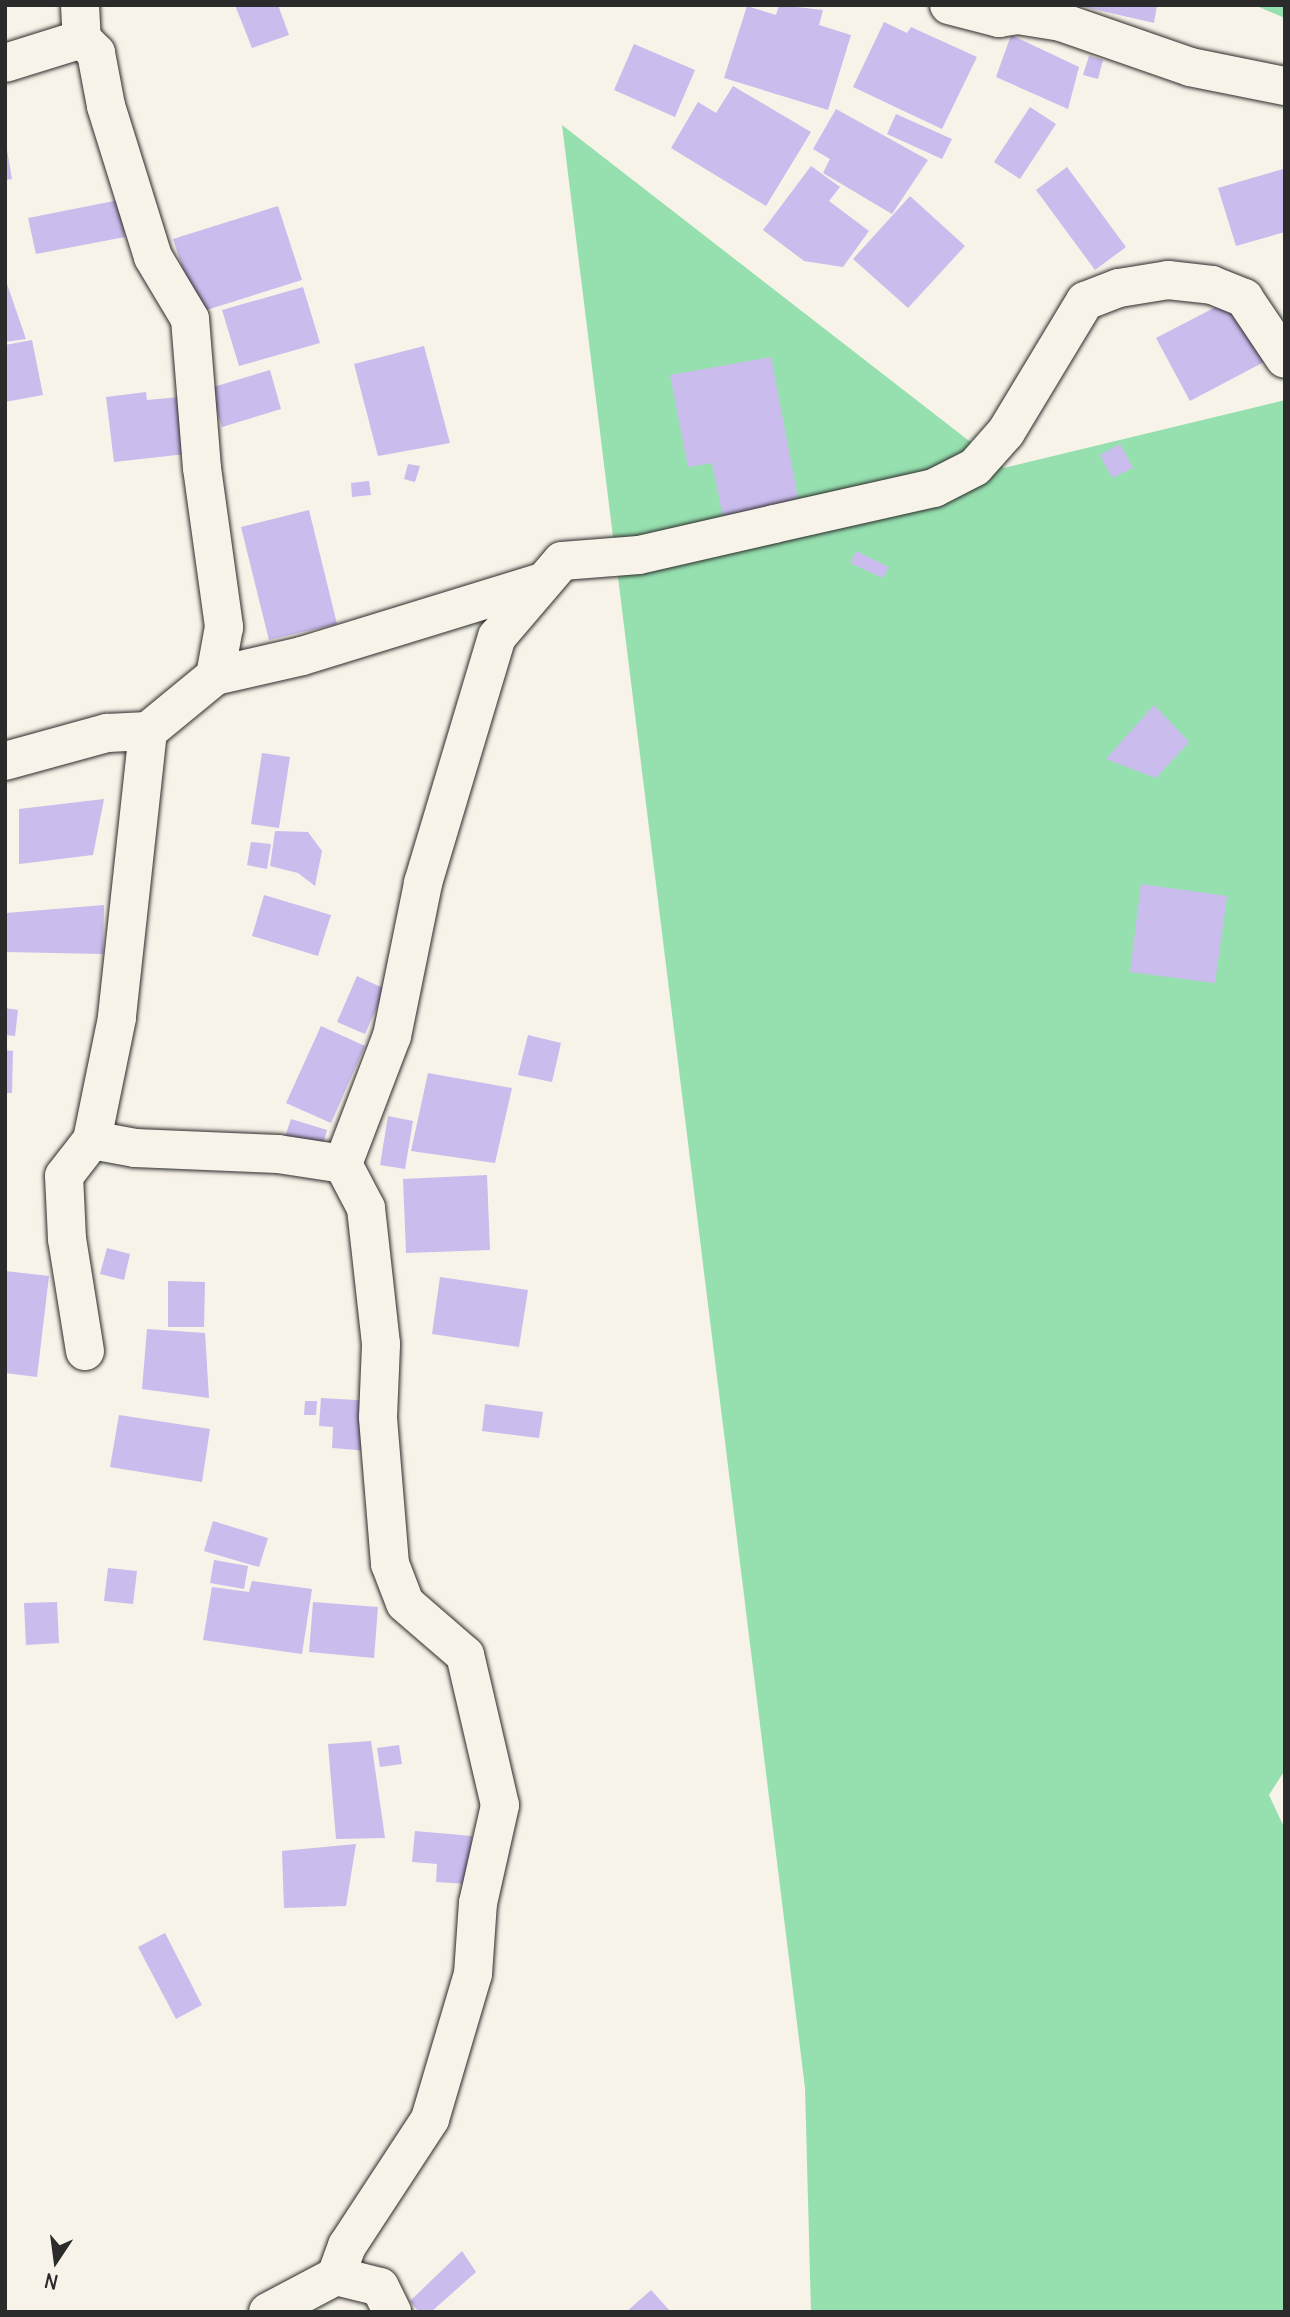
<!DOCTYPE html>
<style>
body{margin:0}
#map{position:relative;width:1290px;height:2317px;overflow:hidden;background:#f7f3e8;font-family:Delius,sans-serif}
div>[style]{position:absolute}
.green>*{inset:0;background:#96e0af}
.building>*{inset:0;background:#cabced}
.roads{filter:drop-shadow(0 0 2px #2b2b2b) drop-shadow(0 0 2px #2b2b2b)}
.minor>*{height:38px;margin:-19px;padding:0 19px;transform-origin:19px;border-radius:19px;background:#f7f3e8}
span{translate:-50% -50%;white-space:nowrap;text-align:center;line-height:1.15;-webkit-text-stroke:5px #f7f3e8;paint-order:stroke}
.frame{position:absolute;inset:0;border:7px solid #2b2b2b;pointer-events:none}
.north{position:absolute;left:21px;top:2226px;width:70px;height:70px;-webkit-text-stroke:5px #f7f3e8;paint-order:stroke;rotate:193deg;font-size:19px;font-weight:700;line-height:28px;text-align:center;color:#2b2b2b}
.north::after{content:'';display:block;margin:auto;width:24px;height:32px;background:#2b2b2b;clip-path:polygon(50% 0,100% 100%,50% 72%,0 100%)}
</style>
<div id="map">
<div class="green">
<div style="clip-path:polygon(1254px 5px,1285px 5px,1285px 18px)"></div>
<div style="clip-path:polygon(562px 125px,1004px 468px,1285px 400px,1285px 1770px,1269px 1795px,1285px 1829px,1285px 2312px,811px 2312px,805px 2088px)"></div>
</div>
<div class="building">
<div style="clip-path:polygon(235px 5px,278px 5px,289px 35px,252px 48px)"></div>
<div style="clip-path:polygon(779px 5px,823px 10px,819px 25px,851px 35px,828px 110px,724px 78px,747px 6px,776px 15px)"></div>
<div style="clip-path:polygon(1076px 5px,1157px 5px,1154px 23px)"></div>
<div style="clip-path:polygon(884px 22px,907px 33px,911px 27px,977px 57px,942px 129px,853px 87px)"></div>
<div style="clip-path:polygon(1011px 35px,1079px 67px,1068px 109px,996px 77px)"></div>
<div style="clip-path:polygon(634px 44px,695px 70px,675px 117px,614px 90px)"></div>
<div style="clip-path:polygon(1089px 56px,1103px 60px,1098px 79px,1083px 75px)"></div>
<div style="clip-path:polygon(733px 86px,811px 132px,766px 206px,671px 148px,698px 102px,716px 113px)"></div>
<div style="clip-path:polygon(1030px 107px,1056px 124px,1020px 179px,994px 162px)"></div>
<div style="clip-path:polygon(836px 109px,928px 160px,892px 214px,823px 173px,830px 159px,813px 149px)"></div>
<div style="clip-path:polygon(896px 114px,952px 139px,942px 159px,887px 134px)"></div>
<div style="clip-path:polygon(7px 150px,12px 179px,5px 180px,5px 151px)"></div>
<div style="clip-path:polygon(811px 166px,840px 187px,829px 201px,869px 231px,843px 267px,804px 261px,763px 230px)"></div>
<div style="clip-path:polygon(1067px 167px,1126px 247px,1095px 270px,1036px 190px)"></div>
<div style="clip-path:polygon(1283px 169px,1285px 232px,1236px 246px,1218px 188px)"></div>
<div style="clip-path:polygon(910px 196px,965px 246px,908px 308px,853px 259px)"></div>
<div style="clip-path:polygon(119px 200px,125px 237px,36px 254px,28px 218px)"></div>
<div style="clip-path:polygon(278px 206px,302px 280px,197px 313px,173px 239px)"></div>
<div style="clip-path:polygon(5px 281px,6px 281px,26px 339px,5px 342px)"></div>
<div style="clip-path:polygon(303px 287px,320px 343px,239px 366px,222px 310px)"></div>
<div style="clip-path:polygon(1233px 298px,1266px 361px,1190px 401px,1156px 338px)"></div>
<div style="clip-path:polygon(32px 340px,43px 395px,5px 402px,5px 345px)"></div>
<div style="clip-path:polygon(424px 346px,450px 443px,378px 456px,354px 364px)"></div>
<div style="clip-path:polygon(771px 357px,800px 508px,724px 522px,712px 463px,688px 467px,670px 375px)"></div>
<div style="clip-path:polygon(270px 370px,281px 409px,222px 427px,210px 388px)"></div>
<div style="clip-path:polygon(146px 392px,147px 400px,179px 397px,186px 454px,114px 462px,106px 397px)"></div>
<div style="clip-path:polygon(1120px 444px,1133px 468px,1112px 478px,1100px 455px)"></div>
<div style="clip-path:polygon(408px 464px,420px 466px,415px 482px,404px 479px)"></div>
<div style="clip-path:polygon(369px 481px,371px 495px,352px 497px,351px 483px)"></div>
<div style="clip-path:polygon(309px 510px,337px 624px,269px 640px,241px 527px)"></div>
<div style="clip-path:polygon(856px 551px,889px 567px,883px 578px,850px 563px)"></div>
<div style="clip-path:polygon(1154px 705px,1189px 742px,1156px 778px,1106px 759px)"></div>
<div style="clip-path:polygon(262px 753px,290px 757px,279px 828px,251px 824px)"></div>
<div style="clip-path:polygon(104px 799px,93px 855px,19px 864px,19px 809px)"></div>
<div style="clip-path:polygon(275px 831px,308px 832px,322px 851px,315px 886px,298px 873px,270px 866px)"></div>
<div style="clip-path:polygon(251px 842px,271px 844px,267px 869px,247px 865px)"></div>
<div style="clip-path:polygon(1141px 884px,1227px 896px,1215px 983px,1130px 972px)"></div>
<div style="clip-path:polygon(264px 895px,331px 915px,318px 956px,252px 936px)"></div>
<div style="clip-path:polygon(104px 905px,103px 954px,5px 952px,6px 913px)"></div>
<div style="clip-path:polygon(357px 976px,385px 989px,365px 1034px,337px 1022px)"></div>
<div style="clip-path:polygon(5px 1008px,18px 1010px,15px 1036px,5px 1035px)"></div>
<div style="clip-path:polygon(321px 1026px,365px 1046px,331px 1123px,286px 1103px)"></div>
<div style="clip-path:polygon(528px 1035px,561px 1043px,552px 1082px,518px 1075px)"></div>
<div style="clip-path:polygon(5px 1050px,13px 1051px,12px 1093px,5px 1093px)"></div>
<div style="clip-path:polygon(428px 1073px,512px 1088px,495px 1163px,411px 1151px)"></div>
<div style="clip-path:polygon(388px 1116px,413px 1121px,405px 1169px,380px 1165px)"></div>
<div style="clip-path:polygon(291px 1119px,327px 1130px,321px 1153px,283px 1143px)"></div>
<div style="clip-path:polygon(487px 1175px,490px 1250px,406px 1253px,403px 1179px)"></div>
<div style="clip-path:polygon(107px 1248px,130px 1254px,124px 1280px,100px 1274px)"></div>
<div style="clip-path:polygon(5px 1271px,49px 1276px,37px 1377px,5px 1373px)"></div>
<div style="clip-path:polygon(440px 1277px,528px 1290px,519px 1347px,432px 1334px)"></div>
<div style="clip-path:polygon(168px 1281px,205px 1282px,204px 1327px,168px 1327px)"></div>
<div style="clip-path:polygon(147px 1329px,205px 1333px,209px 1398px,142px 1389px)"></div>
<div style="clip-path:polygon(321px 1398px,373px 1401px,370px 1451px,332px 1448px,333px 1427px,319px 1426px)"></div>
<div style="clip-path:polygon(305px 1401px,317px 1401px,316px 1415px,304px 1415px)"></div>
<div style="clip-path:polygon(485px 1404px,543px 1412px,539px 1438px,482px 1431px)"></div>
<div style="clip-path:polygon(119px 1415px,210px 1429px,202px 1482px,110px 1467px)"></div>
<div style="clip-path:polygon(213px 1521px,268px 1538px,259px 1567px,204px 1551px)"></div>
<div style="clip-path:polygon(214px 1560px,248px 1566px,244px 1589px,210px 1583px)"></div>
<div style="clip-path:polygon(108px 1568px,137px 1571px,133px 1604px,104px 1601px)"></div>
<div style="clip-path:polygon(252px 1581px,312px 1589px,302px 1654px,203px 1640px,212px 1587px,249px 1592px)"></div>
<div style="clip-path:polygon(57px 1602px,59px 1643px,26px 1645px,24px 1603px)"></div>
<div style="clip-path:polygon(313px 1602px,378px 1607px,374px 1658px,309px 1652px)"></div>
<div style="clip-path:polygon(371px 1741px,385px 1838px,336px 1839px,328px 1744px)"></div>
<div style="clip-path:polygon(399px 1745px,402px 1764px,380px 1767px,377px 1748px)"></div>
<div style="clip-path:polygon(415px 1831px,472px 1836px,468px 1884px,436px 1882px,437px 1864px,412px 1862px)"></div>
<div style="clip-path:polygon(356px 1844px,346px 1906px,284px 1908px,282px 1851px)"></div>
<div style="clip-path:polygon(165px 1933px,202px 2005px,176px 2019px,138px 1947px)"></div>
<div style="clip-path:polygon(462px 2251px,476px 2272px,431px 2312px,419px 2312px,410px 2301px)"></div>
<div style="clip-path:polygon(651px 2290px,671px 2312px,626px 2312px)"></div>
</div>
<div class="roads">
<div class="minor">
<div style="left:80px;top:5px;width:34px;rotate:87deg"></div>
<div style="left:82px;top:39px;width:20px;rotate:45deg"></div>
<div style="left:96px;top:53px;width:54px;rotate:79.3deg"></div>
<div style="left:106px;top:106px;width:158px;rotate:72.7deg"></div>
<div style="left:153px;top:257px;width:72px;rotate:59.2deg"></div>
<div style="left:190px;top:319px;width:149px;rotate:85.4deg"></div>
<div style="left:202px;top:468px;width:161px;rotate:82.1deg"></div>
<div style="left:224px;top:627px;width:50px;rotate:100.4deg"></div>
<div style="left:215px;top:676px;width:87px;rotate:140.6deg"></div>
<div style="left:148px;top:731px;width:289px;rotate:96.2deg"></div>
<div style="left:117px;top:1018px;width:125px;rotate:101.6deg"></div>
<div style="left:949px;top:5px;width:52px;rotate:14.6deg"></div>
<div style="left:999px;top:18px;width:19px;rotate:-9deg"></div>
<div style="left:1018px;top:15px;width:44px;rotate:9.2deg"></div>
<div style="left:1061px;top:22px;width:137px;rotate:19.2deg"></div>
<div style="left:1190px;top:67px;width:97px;rotate:11.3deg"></div>
<div style="left:5px;top:63px;width:81px;rotate:-17.3deg"></div>
<div style="left:215px;top:676px;width:89px;rotate:-12.9deg"></div>
<div style="left:302px;top:656px;width:249px;rotate:-17.1deg"></div>
<div style="left:5px;top:761px;width:106px;rotate:-15.4deg"></div>
<div style="left:107px;top:733px;width:41px;rotate:-2.8deg"></div>
<div style="left:85px;top:1351px;width:113px;rotate:-99.1deg"></div>
<div style="left:67px;top:1239px;width:63px;rotate:-92.7deg"></div>
<div style="left:64px;top:1176px;width:46px;rotate:-52.1deg"></div>
<div style="left:92px;top:1140px;width:44px;rotate:10.5deg"></div>
<div style="left:135px;top:1148px;width:143px;rotate:2.4deg"></div>
<div style="left:278px;top:1154px;width:66px;rotate:8.7deg"></div>
<div style="left:336px;top:2276px;width:32px;rotate:-70deg"></div>
<div style="left:347px;top:2246px;width:152px;rotate:-56.8deg"></div>
<div style="left:430px;top:2119px;width:151px;rotate:-73.5deg"></div>
<div style="left:473px;top:1974px;width:71px;rotate:-86deg"></div>
<div style="left:478px;top:1903px;width:100px;rotate:-77.3deg"></div>
<div style="left:500px;top:1805px;width:154px;rotate:-103.1deg"></div>
<div style="left:465px;top:1655px;width:79px;rotate:-139.1deg"></div>
<div style="left:405px;top:1603px;width:42px;rotate:-111deg"></div>
<div style="left:390px;top:1564px;width:147px;rotate:-94.7deg"></div>
<div style="left:378px;top:1417px;width:73px;rotate:-87.6deg"></div>
<div style="left:381px;top:1344px;width:137px;rotate:-96.3deg"></div>
<div style="left:366px;top:1208px;width:50px;rotate:-117.6deg"></div>
<div style="left:343px;top:1164px;width:137px;rotate:-69.1deg"></div>
<div style="left:392px;top:1036px;width:156px;rotate:-78.5deg"></div>
<div style="left:423px;top:883px;width:257px;rotate:-73.3deg"></div>
<div style="left:497px;top:637px;width:100px;rotate:-49.5deg"></div>
<div style="left:562px;top:561px;width:77px;rotate:-4.5deg"></div>
<div style="left:639px;top:555px;width:139px;rotate:-12.9deg"></div>
<div style="left:774px;top:524px;width:164px;rotate:-12.7deg"></div>
<div style="left:934px;top:488px;width:46px;rotate:-27.1deg"></div>
<div style="left:975px;top:467px;width:47px;rotate:-48.5deg"></div>
<div style="left:1006px;top:432px;width:153px;rotate:-58.9deg"></div>
<div style="left:1085px;top:301px;width:36px;rotate:-21deg"></div>
<div style="left:1119px;top:288px;width:50px;rotate:-9.3deg"></div>
<div style="left:1168px;top:280px;width:44px;rotate:6.5deg"></div>
<div style="left:1212px;top:285px;width:35px;rotate:22deg"></div>
<div style="left:1244px;top:298px;width:73px;rotate:56.1deg"></div>
<div style="left:268px;top:2312px;width:77px;rotate:-27.9deg"></div>
<div style="left:336px;top:2276px;width:45px;rotate:14deg"></div>
<div style="left:380px;top:2287px;width:28px;rotate:64deg"></div>
</div>
</div>
<div class="frame"></div>
<div class="north">N</div>
</div>
